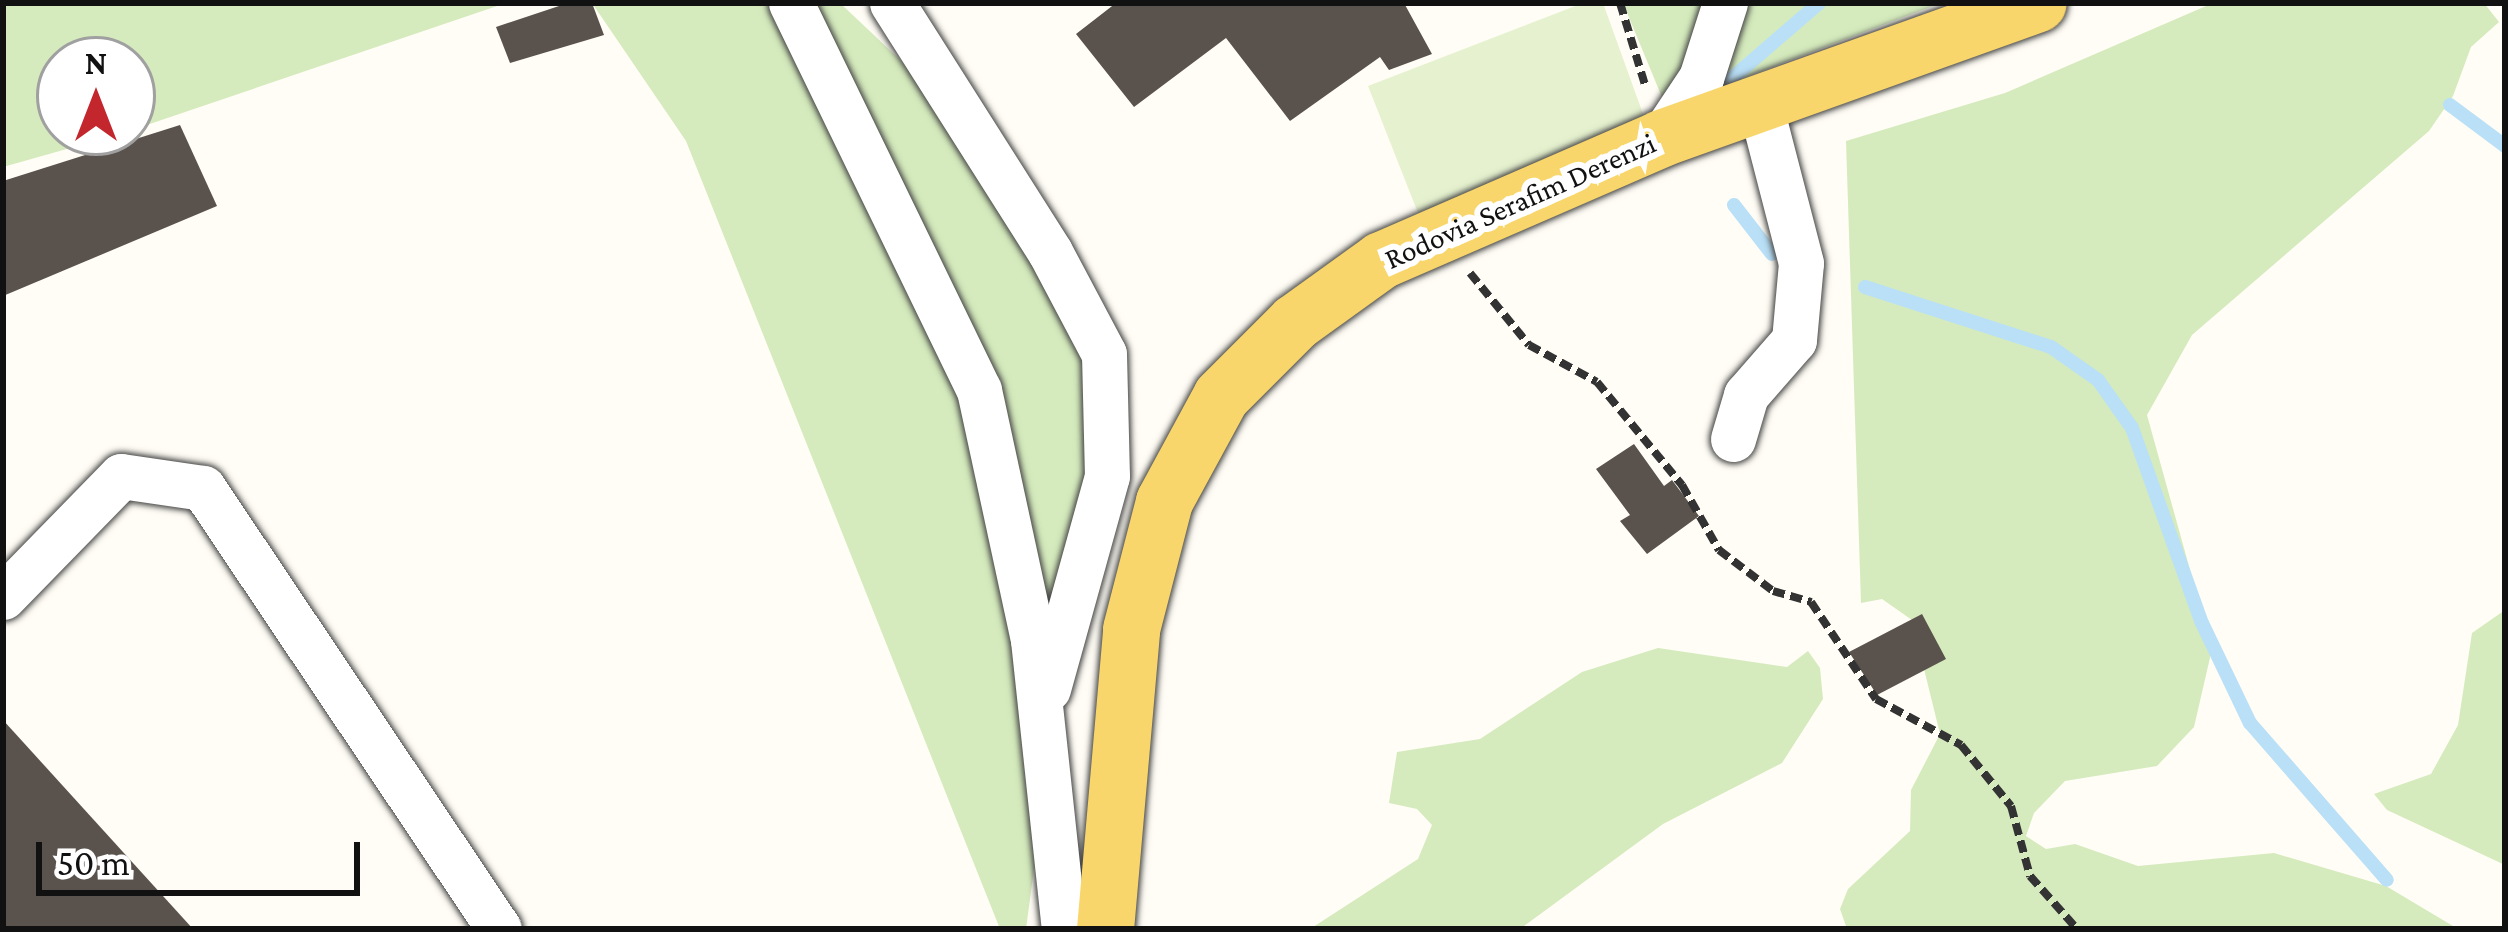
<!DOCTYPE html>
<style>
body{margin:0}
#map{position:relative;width:2508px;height:932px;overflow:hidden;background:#fffdf5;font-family:"Crimson Pro",serif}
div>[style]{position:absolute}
.green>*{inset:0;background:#d5ebbd}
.pitch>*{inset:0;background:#e6f2cf}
.stream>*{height:14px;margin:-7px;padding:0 7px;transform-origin:7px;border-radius:7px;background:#b9e0f7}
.building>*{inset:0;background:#5a524d}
.path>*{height:8px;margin-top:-4px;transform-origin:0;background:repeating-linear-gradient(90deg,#333 0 12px,transparent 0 18px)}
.roads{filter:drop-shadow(0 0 3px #444) drop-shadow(0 0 3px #444)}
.minor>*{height:45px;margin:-22.5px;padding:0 22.5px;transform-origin:22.5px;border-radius:22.5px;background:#fff}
.major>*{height:57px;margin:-28.5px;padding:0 28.5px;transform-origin:28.5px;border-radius:28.5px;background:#f9d66b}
span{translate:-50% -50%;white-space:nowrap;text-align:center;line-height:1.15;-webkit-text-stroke:12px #fff;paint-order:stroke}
.street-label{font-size:30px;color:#111}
.frame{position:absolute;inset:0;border:6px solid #111;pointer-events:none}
.north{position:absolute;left:36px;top:36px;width:120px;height:120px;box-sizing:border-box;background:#fff;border:3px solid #a0a0a0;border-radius:50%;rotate:0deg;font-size:33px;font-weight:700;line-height:48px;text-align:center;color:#111}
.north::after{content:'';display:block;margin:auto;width:42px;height:54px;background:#c4262e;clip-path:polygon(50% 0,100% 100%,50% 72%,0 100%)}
.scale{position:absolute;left:36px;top:842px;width:324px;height:54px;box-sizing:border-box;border:6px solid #111;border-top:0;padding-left:15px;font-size:36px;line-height:42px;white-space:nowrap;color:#111;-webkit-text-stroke:9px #fff;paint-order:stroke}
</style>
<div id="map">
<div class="green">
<div style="clip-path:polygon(3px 3px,506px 3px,132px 130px,132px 60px,60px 60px,60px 132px,127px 132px,3px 167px)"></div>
<div style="clip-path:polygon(592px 3px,840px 3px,949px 106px,1098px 388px,1026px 929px,1000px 929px,686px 141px)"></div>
<div style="clip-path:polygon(1623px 3px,1941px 3px,1666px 107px)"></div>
<div style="clip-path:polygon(2213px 3px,2484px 3px,2499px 22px,2471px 47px,2453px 96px,2429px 131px,2192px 335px,2147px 415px,2212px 649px,2194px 727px,2157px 766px,2065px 781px,2034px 813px,2026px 836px,2046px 849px,2075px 844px,2138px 866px,2274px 853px,2386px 886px,2458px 929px,1847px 929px,1840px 909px,1848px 889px,1910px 831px,1911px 790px,1940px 734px,1912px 620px,1882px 599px,1861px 603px,1846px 141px,2005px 93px)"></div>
<div style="clip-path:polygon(2505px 610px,2505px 865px,2387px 810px,2374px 794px,2431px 774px,2458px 725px,2472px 633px)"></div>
<div style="clip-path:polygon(1658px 648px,1787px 667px,1808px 651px,1820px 668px,1823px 699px,1782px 763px,1663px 824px,1520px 929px,1310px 929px,1418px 859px,1432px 825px,1417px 809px,1389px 803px,1397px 752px,1480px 739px,1582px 672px)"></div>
</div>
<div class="pitch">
<div style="clip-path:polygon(1583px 3px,1603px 3px,1647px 125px,1418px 213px,1368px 86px)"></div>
</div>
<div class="stream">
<div style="left:1716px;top:92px;width:136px;rotate:-40.8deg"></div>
<div style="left:2450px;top:105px;width:69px;rotate:36.7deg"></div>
<div style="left:1734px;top:205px;width:62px;rotate:52.2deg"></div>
<div style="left:1865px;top:287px;width:195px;rotate:17.9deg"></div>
<div style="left:2051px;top:347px;width:57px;rotate:35.1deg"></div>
<div style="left:2098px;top:380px;width:59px;rotate:54.7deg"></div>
<div style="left:2132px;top:428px;width:207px;rotate:70.3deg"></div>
<div style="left:2202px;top:623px;width:111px;rotate:64.4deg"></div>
<div style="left:2250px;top:723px;width:208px;rotate:48.9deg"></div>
</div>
<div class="building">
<div style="clip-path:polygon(568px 3px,592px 3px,604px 35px,510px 63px,496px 27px)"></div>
<div style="clip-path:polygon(1116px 3px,1404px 3px,1432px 54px,1389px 70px,1380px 57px,1290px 121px,1226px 38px,1134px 107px,1076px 34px)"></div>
<div style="clip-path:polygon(180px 125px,217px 206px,3px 296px,3px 181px)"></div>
<div style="clip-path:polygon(1634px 444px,1664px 486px,1672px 480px,1699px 516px,1647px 554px,1620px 521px,1630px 515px,1596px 469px)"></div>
<div style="clip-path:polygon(1922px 614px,1946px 659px,1877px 695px,1849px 652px)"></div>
<div style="clip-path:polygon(3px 720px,193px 929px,3px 929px)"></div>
</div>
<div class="path">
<div style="left:1620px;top:3px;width:89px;rotate:73deg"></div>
<div style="left:1470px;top:273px;width:93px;rotate:50.7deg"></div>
<div style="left:1529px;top:345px;width:77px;rotate:28.6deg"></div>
<div style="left:1597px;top:382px;width:134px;rotate:50.5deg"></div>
<div style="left:1682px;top:485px;width:75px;rotate:60.4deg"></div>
<div style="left:1719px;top:550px;width:68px;rotate:37.2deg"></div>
<div style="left:1773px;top:591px;width:40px;rotate:16deg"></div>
<div style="left:1811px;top:602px;width:117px;rotate:56.2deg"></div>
<div style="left:1876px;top:699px;width:97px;rotate:28.4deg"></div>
<div style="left:1961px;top:745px;width:79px;rotate:50.7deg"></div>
<div style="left:2011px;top:806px;width:73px;rotate:74.8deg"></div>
<div style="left:2030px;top:876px;width:71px;rotate:48.4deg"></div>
</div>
<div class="roads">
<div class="minor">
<div style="left:791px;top:3px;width:430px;rotate:64.1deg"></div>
<div style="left:979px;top:390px;width:256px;rotate:77.8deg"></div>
<div style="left:1033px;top:640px;width:291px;rotate:83.9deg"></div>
<div style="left:892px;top:3px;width:295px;rotate:57.6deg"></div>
<div style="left:1050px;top:252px;width:115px;rotate:62.1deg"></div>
<div style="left:1104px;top:354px;width:122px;rotate:88.6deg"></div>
<div style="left:1107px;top:476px;width:221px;rotate:105.5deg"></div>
<div style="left:1661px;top:138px;width:72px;rotate:-56.3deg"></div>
<div style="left:1701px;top:78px;width:79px;rotate:-72.3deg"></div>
<div style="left:1733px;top:439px;width:46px;rotate:-73.5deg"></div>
<div style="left:1746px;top:395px;width:73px;rotate:-48.9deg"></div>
<div style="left:1794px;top:340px;width:77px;rotate:-84.8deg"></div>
<div style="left:1801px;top:263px;width:160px;rotate:-104.5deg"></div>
<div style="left:3px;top:597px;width:169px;rotate:-45.7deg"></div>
<div style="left:121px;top:476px;width:83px;rotate:8.3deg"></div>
<div style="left:203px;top:488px;width:531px;rotate:56.13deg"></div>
</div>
<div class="major">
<div style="left:1105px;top:929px;width:301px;rotate:-85deg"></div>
<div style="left:1131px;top:629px;width:132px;rotate:-75.5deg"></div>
<div style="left:1164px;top:501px;width:119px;rotate:-61.5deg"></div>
<div style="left:1221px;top:396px;width:105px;rotate:-45deg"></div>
<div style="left:1295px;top:322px;width:106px;rotate:-35.8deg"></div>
<div style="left:1381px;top:260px;width:305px;rotate:-23.5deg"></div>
<div style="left:1661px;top:138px;width:400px;rotate:-19.7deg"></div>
</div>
</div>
<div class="street-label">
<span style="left:1520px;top:201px;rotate:-24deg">Rodovia Serafim Derenzi</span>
</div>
<div class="frame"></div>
<div class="north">N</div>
<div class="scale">50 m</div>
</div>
